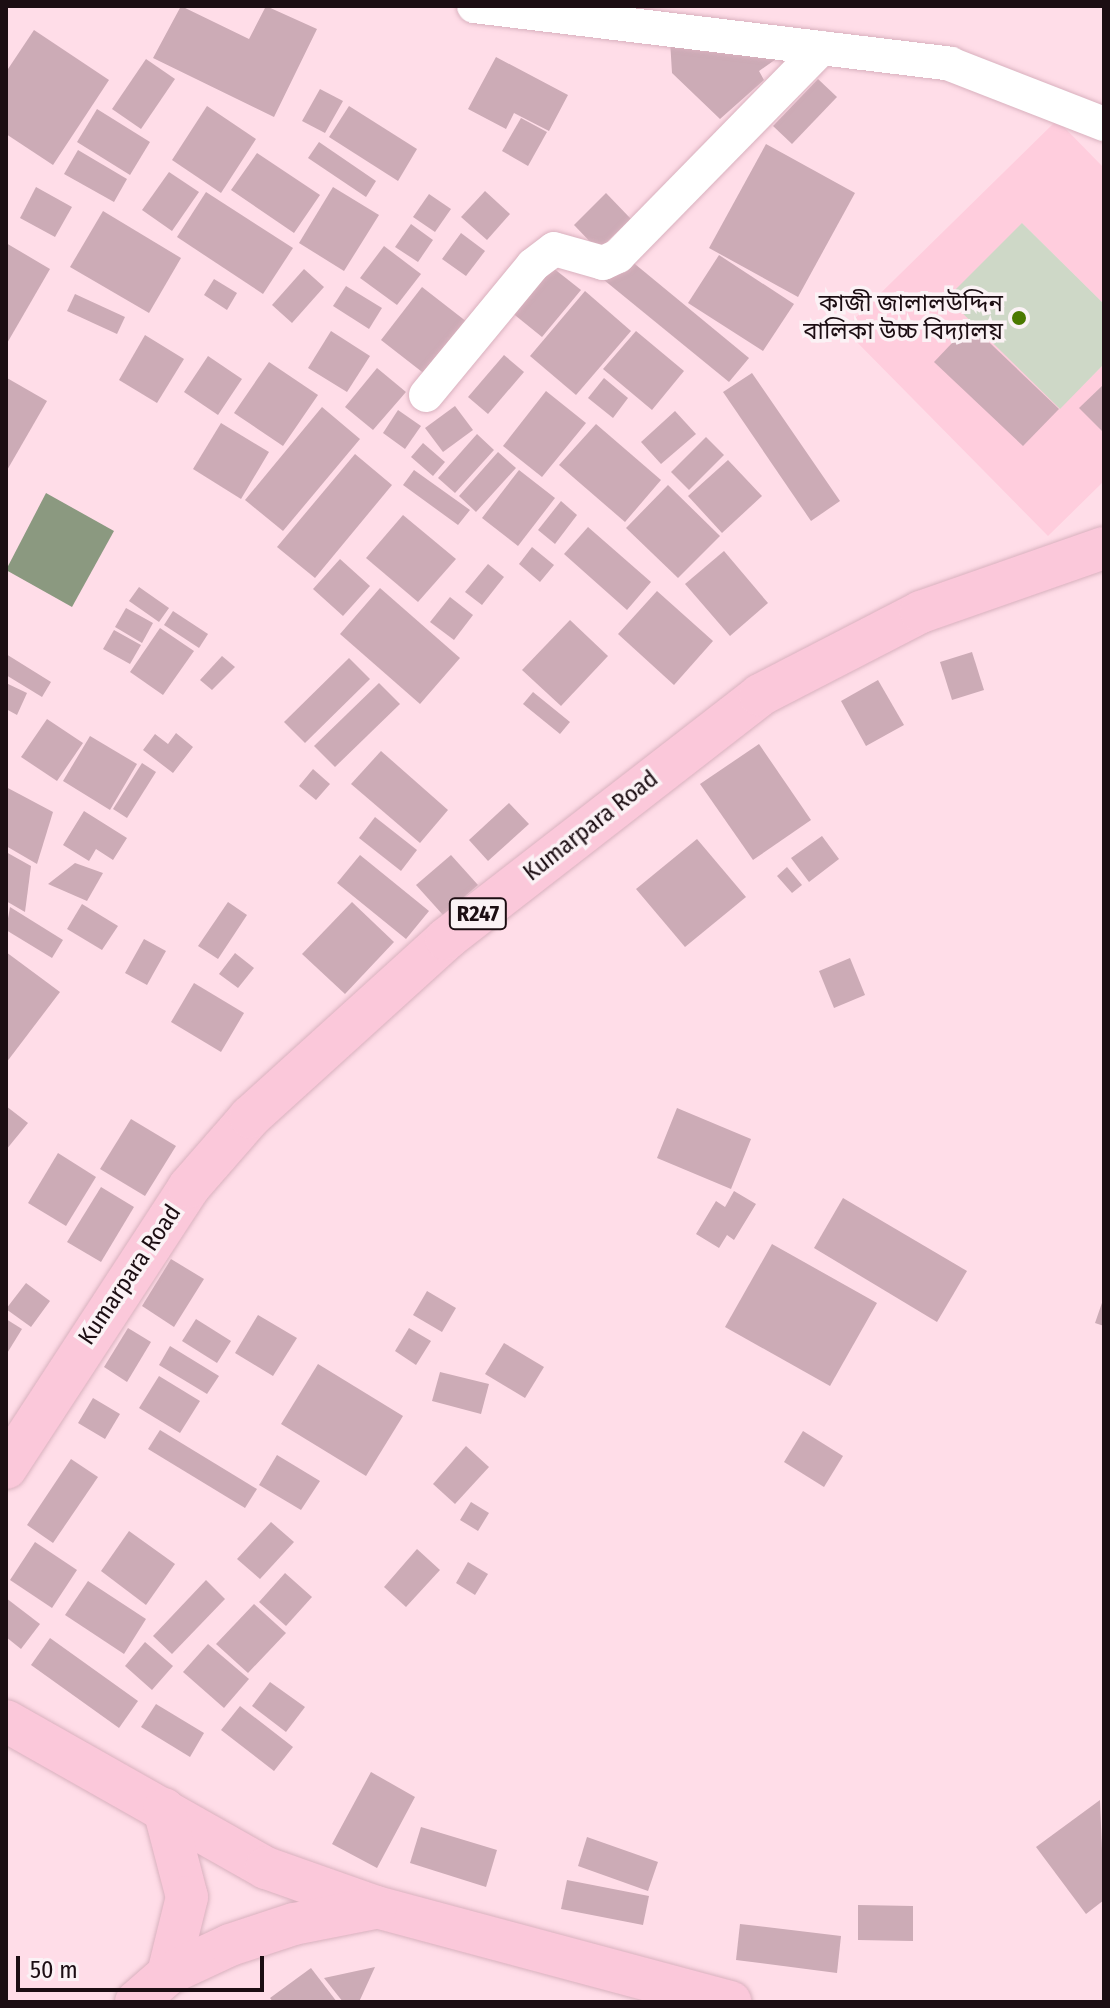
<!DOCTYPE html>
<meta charset="utf-8">
<style>
body{margin:0}
#map{position:relative;width:1110px;height:2008px;overflow:hidden;background:#ffdde8;font-family:"Fira Sans Condensed","Noto Sans Bengali",sans-serif}
div>[style]{position:absolute}
.built>*{inset:0;background:#ffcddd}
.green>*{inset:0;background:#ced8c7}
.water>*{inset:0;background:#8b9980}
.building>*{inset:0;background:#ccabb6}
.roads{filter:drop-shadow(0 0 2px #d9b1be) drop-shadow(0 0 2px #d9b1be)}
.minor>*{height:34px;margin:-17px;padding:0 17px;transform-origin:17px;border-radius:17px;background:#fff}
.major>*{height:42px;margin:-21px;padding:0 21px;transform-origin:21px;border-radius:21px;background:#fbc8da}
.dots>*{width:22px;height:22px;translate:-50% -50%;box-sizing:border-box;border:4px solid #fbf2f5;border-radius:50%}
span{translate:-50% -50%;white-space:nowrap;text-align:center;line-height:1.15;-webkit-text-stroke:7px #fbf2f5;paint-order:stroke}
.shield-label span{padding:2px 6px;background:#fbf2f5;border:2px solid;border-radius:6px;-webkit-text-stroke-width:0}
.shield-label{font-size:22px;color:#1c0e13;font-weight:700}
.poi-label{font-size:24px;color:#1c0e13}
.right{translate:-100% -50%;text-align:right}
.street-label{font-size:24px;color:#1c0e13}
.frame{position:absolute;inset:0;border:8px solid #1c0e13;pointer-events:none}
.scale{position:absolute;left:16px;top:1956px;width:248px;height:36px;box-sizing:border-box;border:4px solid #1c0e13;border-top:0;padding-left:10px;font-size:24px;line-height:28px;white-space:nowrap;color:#1c0e13;-webkit-text-stroke:6px #fbf2f5;paint-order:stroke}
</style>
<div id="map">
<div class="built">
<div style="clip-path:polygon(1057px 120px,1104px 168px,1104px 304px,1022px 223px,1059px 409px,1104px 364px,1104px 384px,1080px 408px,1104px 433px,1104px 481px,1048px 536px,844px 329px)"></div>
</div>
<div class="green">
<div style="clip-path:polygon(1022px 223px,1104px 304px,1104px 364px,1060px 409px,947px 298px)"></div>
</div>
<div class="water">
<div style="clip-path:polygon(46px 493px,114px 531px,72px 607px,6px 570px)"></div>
</div>
<div class="building">
<div style="clip-path:polygon(181px 6px,249px 39px,266px 6px,317px 29px,274px 117px,153px 58px)"></div>
<div style="clip-path:polygon(34px 30px,109px 80px,53px 165px,6px 134px,6px 72px)"></div>
<div style="clip-path:polygon(670px 40px,776px 59px,759px 71px,764px 80px,720px 119px,672px 73px)"></div>
<div style="clip-path:polygon(496px 57px,568px 95px,549px 131px,514px 113px,506px 129px,468px 109px)"></div>
<div style="clip-path:polygon(146px 59px,175px 79px,141px 129px,112px 109px)"></div>
<div style="clip-path:polygon(818px 79px,837px 97px,792px 144px,773px 126px)"></div>
<div style="clip-path:polygon(320px 89px,343px 101px,325px 133px,302px 121px)"></div>
<div style="clip-path:polygon(207px 106px,256px 139px,221px 193px,172px 160px)"></div>
<div style="clip-path:polygon(349px 106px,417px 149px,398px 181px,329px 137px)"></div>
<div style="clip-path:polygon(97px 109px,150px 142px,130px 175px,77px 142px)"></div>
<div style="clip-path:polygon(521px 118px,547px 132px,528px 166px,502px 151px)"></div>
<div style="clip-path:polygon(319px 142px,376px 181px,366px 197px,308px 158px)"></div>
<div style="clip-path:polygon(766px 144px,855px 193px,798px 297px,709px 248px)"></div>
<div style="clip-path:polygon(78px 150px,127px 179px,114px 202px,64px 174px)"></div>
<div style="clip-path:polygon(257px 153px,320px 195px,294px 233px,231px 190px)"></div>
<div style="clip-path:polygon(169px 172px,199px 192px,172px 231px,142px 210px)"></div>
<div style="clip-path:polygon(36px 187px,72px 207px,55px 237px,20px 218px)"></div>
<div style="clip-path:polygon(333px 187px,379px 215px,344px 271px,299px 243px)"></div>
<div style="clip-path:polygon(485px 191px,510px 214px,487px 240px,461px 217px)"></div>
<div style="clip-path:polygon(206px 192px,293px 248px,263px 294px,177px 237px)"></div>
<div style="clip-path:polygon(606px 193px,631px 219px,598px 250px,574px 225px)"></div>
<div style="clip-path:polygon(429px 194px,451px 209px,435px 232px,413px 217px)"></div>
<div style="clip-path:polygon(103px 211px,181px 258px,149px 313px,70px 267px)"></div>
<div style="clip-path:polygon(411px 224px,433px 240px,418px 262px,395px 247px)"></div>
<div style="clip-path:polygon(461px 233px,485px 251px,466px 276px,442px 259px)"></div>
<div style="clip-path:polygon(6px 243px,50px 269px,6px 345px)"></div>
<div style="clip-path:polygon(384px 246px,421px 274px,397px 305px,360px 278px)"></div>
<div style="clip-path:polygon(624px 255px,749px 358px,729px 382px,604px 280px)"></div>
<div style="clip-path:polygon(719px 255px,794px 304px,763px 351px,688px 303px)"></div>
<div style="clip-path:polygon(543px 260px,581px 290px,542px 337px,505px 307px)"></div>
<div style="clip-path:polygon(304px 269px,324px 287px,292px 323px,272px 305px)"></div>
<div style="clip-path:polygon(214px 279px,237px 293px,227px 310px,204px 295px)"></div>
<div style="clip-path:polygon(346px 286px,382px 308px,369px 329px,333px 306px)"></div>
<div style="clip-path:polygon(422px 287px,476px 329px,435px 382px,381px 340px)"></div>
<div style="clip-path:polygon(585px 291px,631px 331px,576px 395px,530px 356px)"></div>
<div style="clip-path:polygon(75px 294px,125px 317px,117px 334px,67px 311px)"></div>
<div style="clip-path:polygon(970px 324px,1059px 409px,1023px 446px,934px 362px)"></div>
<div style="clip-path:polygon(331px 331px,370px 356px,347px 392px,308px 368px)"></div>
<div style="clip-path:polygon(636px 331px,684px 371px,652px 410px,603px 369px)"></div>
<div style="clip-path:polygon(145px 335px,184px 359px,157px 403px,119px 380px)"></div>
<div style="clip-path:polygon(504px 355px,524px 372px,488px 414px,468px 397px)"></div>
<div style="clip-path:polygon(208px 356px,242px 379px,218px 415px,184px 392px)"></div>
<div style="clip-path:polygon(269px 362px,318px 395px,283px 446px,234px 413px)"></div>
<div style="clip-path:polygon(377px 368px,406px 392px,373px 430px,345px 407px)"></div>
<div style="clip-path:polygon(752px 373px,840px 501px,811px 521px,723px 392px)"></div>
<div style="clip-path:polygon(7px 378px,47px 401px,6px 472px,6px 380px)"></div>
<div style="clip-path:polygon(604px 378px,628px 398px,613px 418px,588px 398px)"></div>
<div style="clip-path:polygon(1104px 384px,1104px 433px,1079px 408px)"></div>
<div style="clip-path:polygon(546px 391px,586px 423px,542px 477px,503px 446px)"></div>
<div style="clip-path:polygon(455px 406px,473px 430px,443px 452px,425px 428px)"></div>
<div style="clip-path:polygon(322px 407px,360px 439px,283px 531px,245px 500px)"></div>
<div style="clip-path:polygon(398px 410px,421px 426px,405px 449px,383px 433px)"></div>
<div style="clip-path:polygon(675px 411px,696px 434px,661px 464px,641px 442px)"></div>
<div style="clip-path:polygon(221px 423px,269px 452px,241px 499px,193px 469px)"></div>
<div style="clip-path:polygon(596px 424px,661px 480px,625px 522px,559px 465px)"></div>
<div style="clip-path:polygon(477px 434px,494px 450px,455px 493px,438px 478px)"></div>
<div style="clip-path:polygon(706px 437px,724px 455px,689px 490px,671px 472px)"></div>
<div style="clip-path:polygon(423px 443px,445px 462px,433px 476px,411px 457px)"></div>
<div style="clip-path:polygon(498px 452px,516px 468px,476px 512px,459px 496px)"></div>
<div style="clip-path:polygon(355px 454px,392px 485px,315px 578px,277px 547px)"></div>
<div style="clip-path:polygon(728px 460px,762px 496px,722px 533px,688px 496px)"></div>
<div style="clip-path:polygon(414px 470px,470px 510px,458px 525px,403px 485px)"></div>
<div style="clip-path:polygon(519px 470px,555px 498px,518px 546px,482px 518px)"></div>
<div style="clip-path:polygon(668px 485px,720px 536px,678px 578px,626px 528px)"></div>
<div style="clip-path:polygon(561px 501px,577px 515px,555px 544px,538px 530px)"></div>
<div style="clip-path:polygon(403px 515px,456px 559px,418px 602px,366px 558px)"></div>
<div style="clip-path:polygon(588px 527px,651px 582px,627px 610px,564px 554px)"></div>
<div style="clip-path:polygon(532px 547px,554px 565px,540px 582px,519px 564px)"></div>
<div style="clip-path:polygon(724px 551px,768px 603px,730px 636px,685px 584px)"></div>
<div style="clip-path:polygon(340px 559px,370px 586px,343px 616px,313px 589px)"></div>
<div style="clip-path:polygon(488px 564px,504px 577px,482px 605px,465px 592px)"></div>
<div style="clip-path:polygon(139px 587px,169px 608px,159px 622px,129px 601px)"></div>
<div style="clip-path:polygon(380px 588px,460px 658px,420px 704px,340px 634px)"></div>
<div style="clip-path:polygon(657px 591px,713px 641px,674px 685px,618px 634px)"></div>
<div style="clip-path:polygon(450px 597px,473px 615px,454px 640px,430px 622px)"></div>
<div style="clip-path:polygon(126px 608px,153px 623px,142px 643px,115px 627px)"></div>
<div style="clip-path:polygon(173px 611px,208px 634px,199px 648px,164px 625px)"></div>
<div style="clip-path:polygon(570px 620px,608px 656px,561px 706px,522px 670px)"></div>
<div style="clip-path:polygon(160px 628px,194px 651px,163px 695px,130px 672px)"></div>
<div style="clip-path:polygon(114px 630px,141px 645px,130px 664px,103px 649px)"></div>
<div style="clip-path:polygon(972px 652px,984px 690px,952px 700px,940px 662px)"></div>
<div style="clip-path:polygon(6px 654px,51px 682px,42px 697px,6px 675px)"></div>
<div style="clip-path:polygon(222px 656px,235px 667px,212px 690px,200px 680px)"></div>
<div style="clip-path:polygon(349px 658px,370px 679px,305px 743px,284px 722px)"></div>
<div style="clip-path:polygon(878px 680px,904px 725px,866px 746px,841px 701px)"></div>
<div style="clip-path:polygon(6px 683px,27px 693px,17px 715px,6px 709px)"></div>
<div style="clip-path:polygon(379px 683px,400px 704px,335px 767px,314px 746px)"></div>
<div style="clip-path:polygon(533px 692px,570px 722px,560px 734px,523px 704px)"></div>
<div style="clip-path:polygon(47px 719px,83px 743px,57px 781px,21px 757px)"></div>
<div style="clip-path:polygon(176px 733px,193px 747px,173px 773px,143px 750px,155px 734px,168px 744px)"></div>
<div style="clip-path:polygon(90px 736px,137px 764px,110px 810px,63px 781px)"></div>
<div style="clip-path:polygon(759px 744px,811px 820px,753px 860px,700px 784px)"></div>
<div style="clip-path:polygon(381px 751px,448px 810px,420px 843px,351px 784px)"></div>
<div style="clip-path:polygon(142px 763px,156px 772px,127px 818px,113px 809px)"></div>
<div style="clip-path:polygon(313px 769px,330px 784px,316px 800px,299px 786px)"></div>
<div style="clip-path:polygon(6px 787px,53px 812px,37px 864px,6px 846px)"></div>
<div style="clip-path:polygon(509px 803px,529px 824px,488px 861px,469px 840px)"></div>
<div style="clip-path:polygon(84px 811px,127px 838px,113px 860px,96px 849px,89px 861px,63px 845px)"></div>
<div style="clip-path:polygon(375px 817px,417px 850px,401px 871px,359px 838px)"></div>
<div style="clip-path:polygon(822px 836px,839px 859px,809px 882px,791px 858px)"></div>
<div style="clip-path:polygon(697px 839px,746px 897px,685px 947px,636px 889px)"></div>
<div style="clip-path:polygon(6px 852px,31px 866px,25px 912px,6px 901px)"></div>
<div style="clip-path:polygon(360px 855px,429px 911px,406px 939px,337px 883px)"></div>
<div style="clip-path:polygon(451px 855px,478px 885px,443px 915px,416px 885px)"></div>
<div style="clip-path:polygon(75px 863px,103px 873px,87px 901px,48px 884px)"></div>
<div style="clip-path:polygon(787px 867px,802px 885px,792px 893px,777px 876px)"></div>
<div style="clip-path:polygon(228px 902px,247px 915px,218px 959px,198px 946px)"></div>
<div style="clip-path:polygon(352px 902px,394px 942px,345px 994px,302px 954px)"></div>
<div style="clip-path:polygon(82px 904px,118px 926px,102px 950px,67px 929px)"></div>
<div style="clip-path:polygon(10px 907px,63px 940px,52px 958px,6px 930px)"></div>
<div style="clip-path:polygon(144px 939px,166px 951px,147px 985px,125px 973px)"></div>
<div style="clip-path:polygon(6px 952px,60px 992px,6px 1063px)"></div>
<div style="clip-path:polygon(235px 953px,254px 968px,238px 988px,219px 974px)"></div>
<div style="clip-path:polygon(850px 958px,865px 995px,834px 1008px,819px 971px)"></div>
<div style="clip-path:polygon(194px 983px,244px 1013px,221px 1052px,171px 1022px)"></div>
<div style="clip-path:polygon(6px 1106px,28px 1123px,6px 1150px)"></div>
<div style="clip-path:polygon(677px 1108px,751px 1139px,731px 1189px,657px 1158px)"></div>
<div style="clip-path:polygon(131px 1119px,176px 1146px,145px 1196px,100px 1169px)"></div>
<div style="clip-path:polygon(58px 1153px,96px 1177px,66px 1226px,28px 1203px)"></div>
<div style="clip-path:polygon(101px 1187px,134px 1207px,101px 1262px,67px 1242px)"></div>
<div style="clip-path:polygon(734px 1191px,756px 1204px,734px 1240px,727px 1235px,719px 1248px,696px 1234px,716px 1201px,725px 1207px)"></div>
<div style="clip-path:polygon(843px 1198px,967px 1271px,937px 1322px,814px 1248px)"></div>
<div style="clip-path:polygon(772px 1244px,877px 1303px,830px 1386px,725px 1327px)"></div>
<div style="clip-path:polygon(171px 1259px,204px 1279px,174px 1327px,142px 1306px)"></div>
<div style="clip-path:polygon(26px 1283px,50px 1301px,31px 1327px,6px 1309px)"></div>
<div style="clip-path:polygon(427px 1291px,456px 1308px,442px 1332px,413px 1315px)"></div>
<div style="clip-path:polygon(1104px 1297px,1104px 1326px,1095px 1323px)"></div>
<div style="clip-path:polygon(258px 1315px,297px 1338px,273px 1376px,235px 1353px)"></div>
<div style="clip-path:polygon(6px 1319px,22px 1329px,6px 1355px)"></div>
<div style="clip-path:polygon(196px 1319px,231px 1341px,217px 1363px,182px 1341px)"></div>
<div style="clip-path:polygon(128px 1328px,151px 1342px,127px 1382px,104px 1367px)"></div>
<div style="clip-path:polygon(409px 1328px,431px 1341px,416px 1365px,395px 1351px)"></div>
<div style="clip-path:polygon(504px 1343px,544px 1367px,525px 1398px,485px 1374px)"></div>
<div style="clip-path:polygon(170px 1346px,219px 1376px,207px 1394px,159px 1365px)"></div>
<div style="clip-path:polygon(318px 1364px,403px 1416px,366px 1476px,281px 1424px)"></div>
<div style="clip-path:polygon(440px 1372px,489px 1384px,481px 1414px,432px 1401px)"></div>
<div style="clip-path:polygon(159px 1376px,200px 1401px,180px 1433px,139px 1408px)"></div>
<div style="clip-path:polygon(93px 1398px,120px 1414px,105px 1439px,78px 1423px)"></div>
<div style="clip-path:polygon(160px 1430px,257px 1489px,245px 1508px,148px 1449px)"></div>
<div style="clip-path:polygon(803px 1431px,843px 1456px,824px 1487px,784px 1462px)"></div>
<div style="clip-path:polygon(466px 1446px,489px 1467px,455px 1504px,433px 1484px)"></div>
<div style="clip-path:polygon(277px 1455px,320px 1481px,301px 1510px,259px 1485px)"></div>
<div style="clip-path:polygon(71px 1459px,98px 1477px,53px 1543px,27px 1525px)"></div>
<div style="clip-path:polygon(471px 1502px,489px 1513px,478px 1531px,460px 1520px)"></div>
<div style="clip-path:polygon(271px 1522px,294px 1542px,260px 1579px,237px 1559px)"></div>
<div style="clip-path:polygon(129px 1531px,175px 1564px,146px 1605px,101px 1571px)"></div>
<div style="clip-path:polygon(35px 1542px,77px 1570px,52px 1608px,10px 1580px)"></div>
<div style="clip-path:polygon(417px 1549px,440px 1570px,406px 1607px,384px 1587px)"></div>
<div style="clip-path:polygon(468px 1562px,488px 1574px,475px 1595px,456px 1583px)"></div>
<div style="clip-path:polygon(285px 1573px,312px 1597px,286px 1626px,259px 1602px)"></div>
<div style="clip-path:polygon(206px 1580px,225px 1599px,172px 1654px,153px 1636px)"></div>
<div style="clip-path:polygon(88px 1581px,146px 1619px,124px 1654px,65px 1615px)"></div>
<div style="clip-path:polygon(6px 1598px,40px 1624px,21px 1649px,6px 1637px)"></div>
<div style="clip-path:polygon(254px 1604px,286px 1633px,248px 1673px,216px 1644px)"></div>
<div style="clip-path:polygon(50px 1638px,138px 1701px,119px 1728px,31px 1665px)"></div>
<div style="clip-path:polygon(145px 1642px,173px 1666px,152px 1690px,125px 1666px)"></div>
<div style="clip-path:polygon(208px 1644px,249px 1679px,224px 1708px,183px 1672px)"></div>
<div style="clip-path:polygon(270px 1682px,305px 1707px,286px 1732px,252px 1706px)"></div>
<div style="clip-path:polygon(156px 1704px,204px 1733px,190px 1757px,141px 1727px)"></div>
<div style="clip-path:polygon(240px 1706px,293px 1747px,274px 1771px,221px 1730px)"></div>
<div style="clip-path:polygon(371px 1772px,415px 1797px,377px 1868px,332px 1844px)"></div>
<div style="clip-path:polygon(1100px 1800px,1104px 1900px,1086px 1914px,1036px 1847px)"></div>
<div style="clip-path:polygon(421px 1827px,497px 1850px,486px 1887px,410px 1863px)"></div>
<div style="clip-path:polygon(587px 1837px,658px 1862px,648px 1891px,578px 1866px)"></div>
<div style="clip-path:polygon(567px 1880px,649px 1896px,643px 1925px,561px 1909px)"></div>
<div style="clip-path:polygon(858px 1905px,913px 1906px,913px 1941px,858px 1940px)"></div>
<div style="clip-path:polygon(740px 1924px,841px 1936px,837px 1973px,736px 1960px)"></div>
<div style="clip-path:polygon(375px 1967px,359px 2002px,343px 2002px,324px 1978px)"></div>
<div style="clip-path:polygon(311px 1968px,337px 2002px,273px 2002px,270px 1998px)"></div>
</div>
<div class="roads">
<div class="minor">
<div style="left:474px;top:6px;width:480px;rotate:6.9deg"></div>
<div style="left:950px;top:64px;width:165px;rotate:21.3deg"></div>
<div style="left:426px;top:395px;width:168px;rotate:-50.5deg"></div>
<div style="left:533px;top:265px;width:26px;rotate:-37deg"></div>
<div style="left:554px;top:249px;width:51px;rotate:15.9deg"></div>
<div style="left:603px;top:263px;width:17px;rotate:-25deg"></div>
<div style="left:618px;top:256px;width:291px;rotate:-45.6deg"></div>
</div>
<div class="major">
<div style="left:6px;top:1468px;width:335px;rotate:-56.9deg"></div>
<div style="left:189px;top:1187px;width:93px;rotate:-48.9deg"></div>
<div style="left:250px;top:1117px;width:265px;rotate:-42.2deg"></div>
<div style="left:446px;top:939px;width:398px;rotate:-37.8deg"></div>
<div style="left:760px;top:695px;width:181px;rotate:-27.3deg"></div>
<div style="left:921px;top:612px;width:194px;rotate:-19.3deg"></div>
<div style="left:6px;top:1721px;width:299px;rotate:29.5deg"></div>
<div style="left:266px;top:1868px;width:117px;rotate:19.5deg"></div>
<div style="left:376px;top:1907px;width:367px;rotate:15deg"></div>
<div style="left:164px;top:1809px;width:91px;rotate:75.4deg"></div>
<div style="left:187px;top:1897px;width:79px;rotate:103.9deg"></div>
<div style="left:136px;top:2002px;width:43px;rotate:-41.2deg"></div>
<div style="left:168px;top:1974px;width:68px;rotate:-25.1deg"></div>
<div style="left:230px;top:1945px;width:67px;rotate:-18.2deg"></div>
<div style="left:294px;top:1924px;width:83px;rotate:-11.2deg"></div>
</div>
</div>
<div class="dots">
<div style="left:1019px;top:318px;background:#4b7900"></div>
</div>
<div class="shield-label">
<span style="left:478px;top:914px">R247</span>
</div>
<div class="poi-label">
<span class="right" style="left:1003px;top:318px">কাজী জালালউদ্দিন<br>বালিকা উচ্চ বিদ্যালয়</span>
</div>
<div class="street-label">
<span style="left:591px;top:826px;rotate:-38deg">Kumarpara Road</span>
<span style="left:130px;top:1275px;rotate:-56deg">Kumarpara Road</span>
</div>
<div class="frame"></div>
<div class="scale">50 m</div>
</div>
